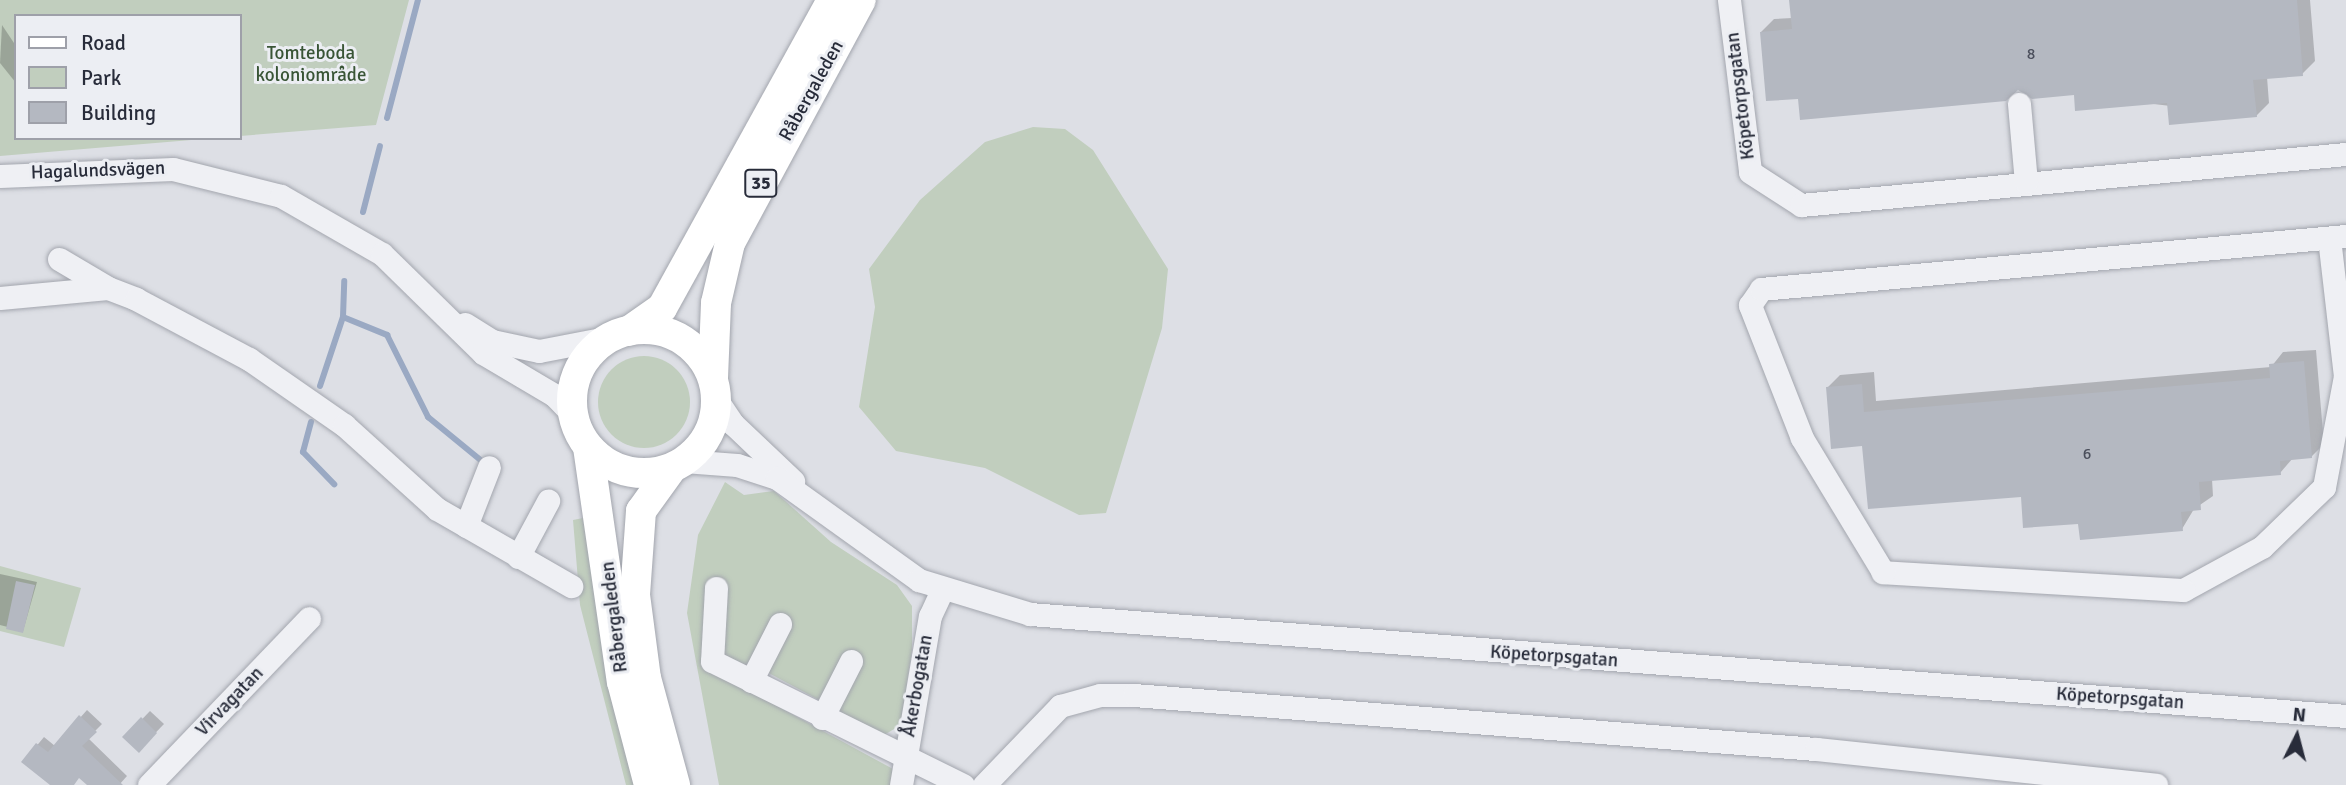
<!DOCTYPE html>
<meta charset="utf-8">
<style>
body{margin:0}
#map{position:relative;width:2346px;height:785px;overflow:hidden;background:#dddfe5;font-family:Signika,sans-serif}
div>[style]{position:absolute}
.green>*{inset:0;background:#c1cebe}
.round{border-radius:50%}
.shadow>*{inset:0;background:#0003}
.stream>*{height:6px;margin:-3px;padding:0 3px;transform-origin:3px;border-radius:3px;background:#9aa9c3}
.building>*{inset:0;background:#b4b8c1}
.roads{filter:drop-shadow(0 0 2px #a3a6ae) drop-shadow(0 0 2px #a3a6ae)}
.minor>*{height:23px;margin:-11.5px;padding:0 11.5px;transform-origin:11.5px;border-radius:11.5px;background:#eff0f4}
.major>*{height:30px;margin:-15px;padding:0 15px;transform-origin:15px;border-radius:15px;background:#fff}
.major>.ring{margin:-15px;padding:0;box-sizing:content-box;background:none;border:30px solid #fff;border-radius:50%}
span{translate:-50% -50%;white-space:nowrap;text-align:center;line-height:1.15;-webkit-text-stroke:6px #eceef3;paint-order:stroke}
.number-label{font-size:16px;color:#4b4f5c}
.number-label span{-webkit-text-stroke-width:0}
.shield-label span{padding:2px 5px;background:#eceef3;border:2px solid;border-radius:5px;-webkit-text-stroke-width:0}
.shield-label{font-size:18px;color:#282c3a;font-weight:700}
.park-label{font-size:19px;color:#395536}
.street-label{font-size:19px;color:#282c3a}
.legend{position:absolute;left:14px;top:14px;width:228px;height:126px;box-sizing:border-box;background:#eceef3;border:2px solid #9ea0a9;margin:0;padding:9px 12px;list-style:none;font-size:21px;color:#282c3a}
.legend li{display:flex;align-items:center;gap:14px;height:35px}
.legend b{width:35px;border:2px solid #9ea0a9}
.north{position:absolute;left:2262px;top:701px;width:70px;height:70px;-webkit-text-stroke:5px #eceef3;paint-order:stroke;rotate:6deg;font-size:19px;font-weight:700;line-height:28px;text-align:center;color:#282c3a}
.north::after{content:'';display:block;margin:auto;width:24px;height:32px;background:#282c3a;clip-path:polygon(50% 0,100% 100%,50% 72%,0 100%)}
</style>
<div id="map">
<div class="green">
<div style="clip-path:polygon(0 0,409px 0,376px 125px,240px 136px,240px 16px,16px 16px,16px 138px,215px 138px,0 156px)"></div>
<div style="clip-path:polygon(1033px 127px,1065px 129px,1093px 150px,1168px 269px,1162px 328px,1106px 513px,1079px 515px,985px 468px,896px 451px,859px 407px,875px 307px,869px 269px,920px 200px,985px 142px)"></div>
<div class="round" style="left:598px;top:356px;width:92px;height:92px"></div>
<div style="clip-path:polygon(725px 482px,744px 495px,774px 491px,831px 542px,897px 585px,912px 606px,912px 650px,901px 725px,884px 735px,765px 671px,707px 668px,893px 769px,891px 785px,719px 785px,687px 613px,698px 535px)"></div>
<div style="clip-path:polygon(588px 517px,605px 669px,635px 785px,626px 785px,580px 605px,573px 520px)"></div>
<div style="clip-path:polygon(0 566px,81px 588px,64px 647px,0 631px)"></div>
</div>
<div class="shadow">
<div style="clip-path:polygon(1790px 0,2310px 0,2315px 61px,2302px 74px,2267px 77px,2269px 103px,2256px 116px,2018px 88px,1799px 97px,1761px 32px,1774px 19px,1792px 18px)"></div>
<div style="clip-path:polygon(2px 25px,16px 46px,16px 83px,0 63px)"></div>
<div style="clip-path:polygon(2316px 350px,2324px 444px,2311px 457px,2293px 458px,2280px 473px,2212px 479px,2213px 496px,2194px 509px,2182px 529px,2080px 522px,2022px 495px,1864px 445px,1828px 387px,1840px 375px,1874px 372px,1876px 401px,2271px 367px,2283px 352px)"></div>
<div style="clip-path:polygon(0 574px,37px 582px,23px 631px,0 625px)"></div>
<div style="clip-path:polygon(87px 710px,102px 724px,88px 738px,127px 776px,119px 785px,90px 785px,79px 775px,69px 785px,55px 785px,24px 761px,44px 737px,55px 746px)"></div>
<div style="clip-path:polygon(150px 711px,164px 724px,139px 750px,125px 737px)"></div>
</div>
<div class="stream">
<div style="left:387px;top:118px;width:122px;rotate:-75.3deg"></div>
<div style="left:363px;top:212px;width:68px;rotate:-75.6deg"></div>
<div style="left:343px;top:317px;width:48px;rotate:22.2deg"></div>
<div style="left:387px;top:335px;width:92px;rotate:63.4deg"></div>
<div style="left:428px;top:417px;width:71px;rotate:39.3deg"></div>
<div style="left:320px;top:386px;width:73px;rotate:-71.6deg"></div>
<div style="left:343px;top:317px;width:36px;rotate:-88deg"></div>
<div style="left:311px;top:422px;width:31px;rotate:105deg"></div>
<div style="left:303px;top:452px;width:45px;rotate:45.9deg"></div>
</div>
<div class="building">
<div style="clip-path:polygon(1789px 0,2297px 0,2303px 76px,2253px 80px,2257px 117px,2169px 125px,2167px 103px,2075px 111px,2074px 95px,2032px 99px,2018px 90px,2006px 101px,1800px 120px,1798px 99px,1766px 101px,1760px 32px,1792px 29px)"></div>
<div style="clip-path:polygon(2304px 361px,2312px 458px,2280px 461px,2281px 475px,2199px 482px,2201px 510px,2181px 512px,2183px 531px,2080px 540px,2078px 524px,2023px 528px,2021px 497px,1868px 509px,1862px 446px,1831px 449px,1826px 387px,1862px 384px,1864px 412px,2270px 378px,2269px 364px)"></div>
<div style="clip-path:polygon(16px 581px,35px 585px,23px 633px,6px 629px)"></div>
<div style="clip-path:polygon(79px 715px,97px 732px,82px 746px,123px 785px,87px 785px,79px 778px,74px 785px,50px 785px,21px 762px,36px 743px,48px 752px)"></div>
<div style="clip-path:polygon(141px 717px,157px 733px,139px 753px,122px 737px)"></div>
</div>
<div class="roads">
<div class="minor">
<div style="left:1729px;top:0;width:173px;rotate:83deg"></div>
<div style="left:1750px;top:172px;width:61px;rotate:32.9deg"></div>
<div style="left:1801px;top:205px;width:547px;rotate:-5.35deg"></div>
<div style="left:2019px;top:104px;width:78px;rotate:84.9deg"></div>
<div style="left:0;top:176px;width:173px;rotate:-2.3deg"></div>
<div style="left:173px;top:169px;width:111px;rotate:14deg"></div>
<div style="left:281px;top:196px;width:116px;rotate:29.9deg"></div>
<div style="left:382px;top:254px;width:141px;rotate:44.4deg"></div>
<div style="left:483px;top:353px;width:82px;rotate:30.6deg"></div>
<div style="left:554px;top:395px;width:29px;rotate:46deg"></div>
<div style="left:2329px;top:238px;width:139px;rotate:83.4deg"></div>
<div style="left:2345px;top:376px;width:113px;rotate:100.7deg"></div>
<div style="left:2324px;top:487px;width:86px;rotate:135.9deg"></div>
<div style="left:2262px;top:547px;width:90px;rotate:151.4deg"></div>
<div style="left:2183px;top:590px;width:301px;rotate:-176.6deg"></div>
<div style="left:1883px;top:572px;width:157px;rotate:-121.2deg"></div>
<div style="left:1802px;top:438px;width:143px;rotate:-111.4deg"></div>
<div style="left:1750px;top:305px;width:19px;rotate:-55deg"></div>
<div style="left:1761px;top:289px;width:587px;rotate:-5.18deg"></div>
<div style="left:59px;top:259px;width:57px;rotate:30.6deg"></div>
<div style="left:0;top:298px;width:108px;rotate:-5.3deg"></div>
<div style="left:108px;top:288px;width:30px;rotate:21deg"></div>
<div style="left:136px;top:299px;width:128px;rotate:28deg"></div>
<div style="left:249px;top:359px;width:116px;rotate:34.8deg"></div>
<div style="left:344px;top:425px;width:125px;rotate:42.1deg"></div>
<div style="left:437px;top:509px;width:155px;rotate:29.9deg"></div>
<div style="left:465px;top:324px;width:32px;rotate:32deg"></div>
<div style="left:492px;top:341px;width:48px;rotate:12deg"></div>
<div style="left:539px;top:351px;width:74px;rotate:-10.9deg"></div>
<div style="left:716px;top:399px;width:30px;rotate:56deg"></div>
<div style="left:733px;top:424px;width:83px;rotate:43.5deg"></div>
<div style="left:684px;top:461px;width:53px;rotate:4.3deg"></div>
<div style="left:737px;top:465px;width:42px;rotate:18deg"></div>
<div style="left:777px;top:478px;width:175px;rotate:35.7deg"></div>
<div style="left:919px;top:580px;width:116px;rotate:17deg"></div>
<div style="left:1030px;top:614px;width:1320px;rotate:4.43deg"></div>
<div style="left:466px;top:526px;width:63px;rotate:-68.7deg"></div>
<div style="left:518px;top:557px;width:64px;rotate:-61.8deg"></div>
<div style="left:716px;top:588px;width:73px;rotate:93.1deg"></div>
<div style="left:712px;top:661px;width:280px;rotate:26.3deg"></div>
<div style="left:751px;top:681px;width:64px;rotate:-63deg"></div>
<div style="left:822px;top:718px;width:64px;rotate:-63deg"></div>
<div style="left:149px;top:785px;width:231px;rotate:-46.2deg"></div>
<div style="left:901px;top:785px;width:171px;rotate:-80.3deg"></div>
<div style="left:930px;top:616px;width:29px;rotate:-65deg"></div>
<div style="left:984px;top:785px;width:110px;rotate:-46.1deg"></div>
<div style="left:1060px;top:706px;width:41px;rotate:-15.4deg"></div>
<div style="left:1100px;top:695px;width:34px"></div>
<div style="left:1134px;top:695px;width:684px;rotate:4.53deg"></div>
<div style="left:1816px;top:749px;width:342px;rotate:6deg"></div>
</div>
<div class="major">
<div class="ring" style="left:572px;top:329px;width:114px;height:114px"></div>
<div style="left:629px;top:331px;width:40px;rotate:-34.9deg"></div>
<div style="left:662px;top:308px;width:352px;rotate:-61.1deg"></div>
<div style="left:713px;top:378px;width:75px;rotate:-87.7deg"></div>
<div style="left:716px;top:303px;width:62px;rotate:-76.9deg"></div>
<div style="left:730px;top:243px;width:276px;rotate:-61.7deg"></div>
<div style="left:588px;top:447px;width:237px;rotate:81.8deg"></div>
<div style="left:622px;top:682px;width:106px;rotate:75.3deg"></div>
<div style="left:672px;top:468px;width:53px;rotate:125.8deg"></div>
<div style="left:641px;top:511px;width:84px;rotate:94.1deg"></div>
<div style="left:635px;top:595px;width:84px;rotate:82.5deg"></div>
<div style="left:646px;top:678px;width:111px;rotate:74.8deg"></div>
</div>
</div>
<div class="number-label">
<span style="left:2031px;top:54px">8</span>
<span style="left:2087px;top:454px">6</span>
</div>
<div class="shield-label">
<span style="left:761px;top:183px">35</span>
</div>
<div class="park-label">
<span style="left:311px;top:65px">Tomteboda<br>koloniområde</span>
</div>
<div class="street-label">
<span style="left:812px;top:91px;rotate:-61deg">Råbergaleden</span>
<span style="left:1741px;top:96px;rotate:-97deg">Köpetorpsgatan</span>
<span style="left:98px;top:171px;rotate:-2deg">Hagalundsvägen</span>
<span style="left:615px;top:617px;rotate:-97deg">Råbergaleden</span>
<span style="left:1554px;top:657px;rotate:4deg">Köpetorpsgatan</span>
<span style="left:918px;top:686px;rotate:-80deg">Åkerbogatan</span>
<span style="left:2120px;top:699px;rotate:4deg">Köpetorpsgatan</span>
<span style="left:230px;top:702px;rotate:-46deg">Virvagatan</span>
</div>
<ul class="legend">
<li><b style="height:9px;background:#fff"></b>Road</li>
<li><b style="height:19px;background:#c1cebe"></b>Park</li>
<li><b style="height:19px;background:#b4b8c1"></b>Building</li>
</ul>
<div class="north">N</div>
</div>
